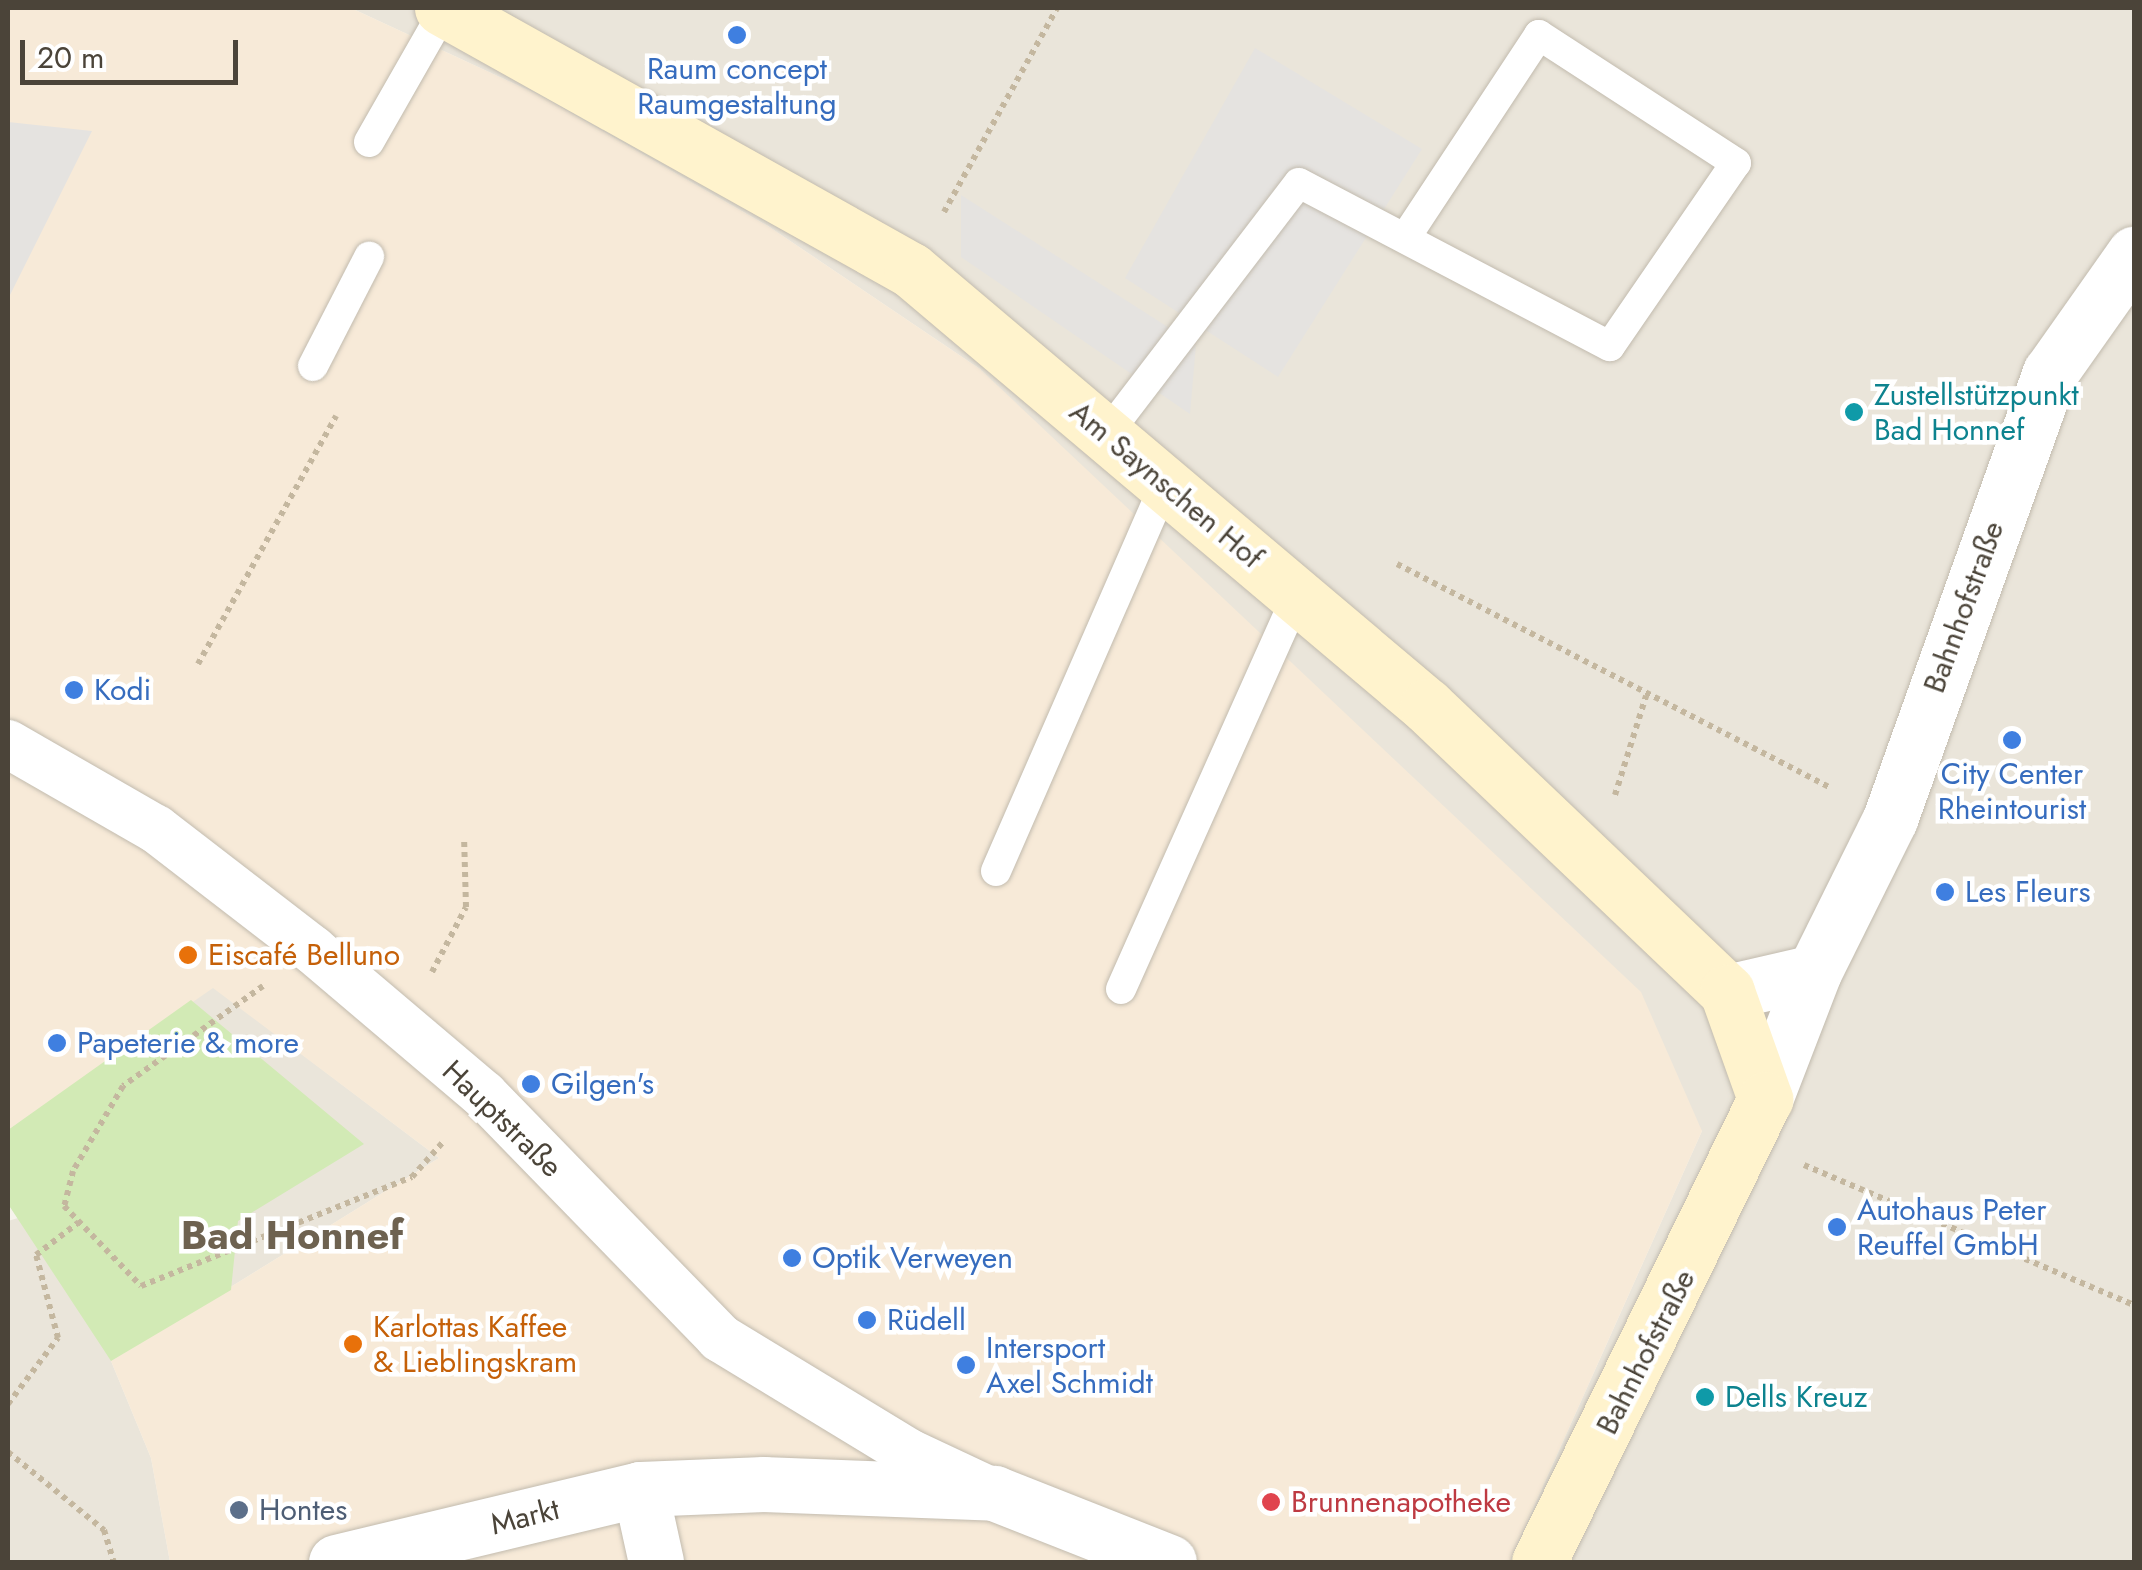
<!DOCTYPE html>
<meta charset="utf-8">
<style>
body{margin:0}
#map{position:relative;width:2142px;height:1570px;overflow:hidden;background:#f6f3ec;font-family:Jost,sans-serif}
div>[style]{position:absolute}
.residential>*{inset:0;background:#eae5da}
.commercial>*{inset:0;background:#f7ead8}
.green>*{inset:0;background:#d2eab5}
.parking>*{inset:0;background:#e5e3e0}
.path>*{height:6px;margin-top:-3px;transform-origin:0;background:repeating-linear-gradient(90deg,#c4b79f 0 5px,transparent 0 10px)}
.roads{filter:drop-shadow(0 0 2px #c2bbae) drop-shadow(0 0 2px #c2bbae)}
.service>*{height:30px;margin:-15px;padding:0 15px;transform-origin:15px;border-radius:15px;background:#fff}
.pedestrian>*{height:48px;margin:-24px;padding:0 24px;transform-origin:24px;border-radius:24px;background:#fff}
.minor>*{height:55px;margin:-27.5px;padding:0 27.5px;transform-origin:27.5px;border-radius:27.5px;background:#fff}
.secondary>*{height:55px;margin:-27.5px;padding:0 27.5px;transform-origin:27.5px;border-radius:27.5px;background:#fff3cd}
.dots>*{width:28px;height:28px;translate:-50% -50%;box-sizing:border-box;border:5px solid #fff;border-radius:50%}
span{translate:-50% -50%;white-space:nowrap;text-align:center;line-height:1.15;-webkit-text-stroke:9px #fff;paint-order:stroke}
.shop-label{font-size:30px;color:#366cbe}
.left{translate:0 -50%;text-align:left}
.culture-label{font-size:30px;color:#0d838f}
.street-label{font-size:30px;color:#4b4439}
.food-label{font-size:30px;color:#c56008}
.health-label{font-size:30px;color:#be3a42}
.service-label{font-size:30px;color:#4e5e75}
.district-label{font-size:40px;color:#6e6250;font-weight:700}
.frame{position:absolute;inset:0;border:10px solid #4b4439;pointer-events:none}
.scale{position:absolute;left:20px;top:40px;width:218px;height:45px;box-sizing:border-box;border:5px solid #4b4439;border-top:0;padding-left:12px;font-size:30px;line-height:35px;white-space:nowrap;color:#4b4439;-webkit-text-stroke:8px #fff;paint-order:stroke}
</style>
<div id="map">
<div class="residential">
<div style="clip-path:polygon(351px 8px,2134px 8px,2134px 1562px,1509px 1562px,1702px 1131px,980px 369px,768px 226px,541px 96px)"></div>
<div style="clip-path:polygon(213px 987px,439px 1158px,111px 1361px,151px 1458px,170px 1562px,8px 1562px,8px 1221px,18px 1218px,8px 1204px,8px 1130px)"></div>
</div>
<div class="commercial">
<div style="clip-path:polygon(8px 8px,351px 8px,541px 96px,768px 226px,980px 369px,1641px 992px,1702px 1131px,1509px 1562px,170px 1562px,151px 1458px,111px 1361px,439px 1158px,213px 988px,8px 1130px)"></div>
</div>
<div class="green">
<div style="clip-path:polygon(191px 1000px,364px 1144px,238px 1221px,231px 1290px,111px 1361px,8px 1204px,8px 1130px)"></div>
</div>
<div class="parking">
<div style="clip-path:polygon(1255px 48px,1422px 149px,1278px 377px,1125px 278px)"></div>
<div style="clip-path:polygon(8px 122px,92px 131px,8px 299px)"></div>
<div style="clip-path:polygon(961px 195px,1196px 345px,1190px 414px,961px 257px)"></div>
</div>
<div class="path">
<div style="left:944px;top:212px;width:233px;rotate:-61deg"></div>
<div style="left:1397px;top:564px;width:488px;rotate:27.3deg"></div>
<div style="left:198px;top:664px;width:284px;rotate:-60.9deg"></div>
<div style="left:1615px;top:795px;width:104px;rotate:-72.6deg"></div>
<div style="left:432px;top:972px;width:73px;rotate:-62.4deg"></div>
<div style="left:466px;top:907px;width:70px;rotate:-91.6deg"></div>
<div style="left:263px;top:986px;width:172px;rotate:144.5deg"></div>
<div style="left:123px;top:1086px;width:99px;rotate:120.5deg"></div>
<div style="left:73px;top:1171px;width:36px;rotate:104deg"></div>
<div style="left:64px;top:1206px;width:111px;rotate:46.1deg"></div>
<div style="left:141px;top:1286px;width:292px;rotate:-21.9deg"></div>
<div style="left:412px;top:1177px;width:48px;rotate:-48.4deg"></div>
<div style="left:1804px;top:1165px;width:358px;rotate:23deg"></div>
<div style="left:8px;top:1404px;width:83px;rotate:-52.9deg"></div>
<div style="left:58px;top:1338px;width:86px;rotate:-104.8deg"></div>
<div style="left:36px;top:1255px;width:54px;rotate:-37.5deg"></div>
<div style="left:8px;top:1452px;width:124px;rotate:39.1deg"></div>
<div style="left:104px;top:1530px;width:34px;rotate:73deg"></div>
</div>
<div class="roads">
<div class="service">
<div style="left:369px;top:142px;width:153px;rotate:-60.3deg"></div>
<div style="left:313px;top:366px;width:123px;rotate:-62.8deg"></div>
<div style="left:1106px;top:435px;width:317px;rotate:-52.6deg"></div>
<div style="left:1299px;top:183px;width:351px;rotate:27.7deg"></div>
<div style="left:1610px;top:346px;width:222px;rotate:-55.5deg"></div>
<div style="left:1736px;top:163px;width:235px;rotate:-147deg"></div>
<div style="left:1539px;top:35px;width:243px;rotate:123.4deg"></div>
<div style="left:996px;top:871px;width:422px;rotate:-66.4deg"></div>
<div style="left:1121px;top:989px;width:431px;rotate:-65.9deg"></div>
</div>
<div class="pedestrian">
<div style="left:8px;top:744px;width:171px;rotate:29.9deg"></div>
<div style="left:156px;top:829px;width:198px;rotate:37.6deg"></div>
<div style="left:313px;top:950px;width:224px;rotate:40.3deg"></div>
<div style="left:484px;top:1095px;width:339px;rotate:45.8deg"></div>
<div style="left:720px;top:1338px;width:221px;rotate:31.3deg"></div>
<div style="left:909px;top:1453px;width:85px;rotate:25.1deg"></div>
</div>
<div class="minor">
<div style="left:1727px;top:992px;width:89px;rotate:-12.9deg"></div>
<div style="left:1765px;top:1099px;width:136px;rotate:-68.9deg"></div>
<div style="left:1814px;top:972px;width:171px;rotate:-63.6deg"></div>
<div style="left:1890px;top:819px;width:474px;rotate:-70.3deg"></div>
<div style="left:2050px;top:373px;width:146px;rotate:-54.8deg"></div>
<div style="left:640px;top:1489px;width:75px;rotate:77.6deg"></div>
<div style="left:336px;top:1562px;width:313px;rotate:-13.5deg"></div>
<div style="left:640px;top:1489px;width:124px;rotate:-2.3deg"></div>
<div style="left:764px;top:1484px;width:230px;rotate:2.2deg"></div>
<div style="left:994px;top:1493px;width:188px;rotate:21.5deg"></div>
</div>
<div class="secondary">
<div style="left:442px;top:8px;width:537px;rotate:29.19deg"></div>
<div style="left:911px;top:270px;width:676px;rotate:40.2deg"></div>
<div style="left:1427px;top:706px;width:414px;rotate:43.6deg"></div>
<div style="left:1727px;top:992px;width:114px;rotate:70.4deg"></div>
<div style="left:1765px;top:1099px;width:515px;rotate:116.02deg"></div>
</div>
</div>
<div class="dots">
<div style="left:737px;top:35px;background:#3f7fe0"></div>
<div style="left:1854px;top:412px;background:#0f9aa8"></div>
<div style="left:74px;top:690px;background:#3f7fe0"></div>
<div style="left:2012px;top:740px;background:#3f7fe0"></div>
<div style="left:1945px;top:892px;background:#3f7fe0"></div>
<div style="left:188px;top:955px;background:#e8710a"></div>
<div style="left:57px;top:1043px;background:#3f7fe0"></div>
<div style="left:531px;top:1084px;background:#3f7fe0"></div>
<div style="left:1837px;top:1227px;background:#3f7fe0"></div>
<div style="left:792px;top:1258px;background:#3f7fe0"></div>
<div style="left:867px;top:1320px;background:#3f7fe0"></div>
<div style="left:353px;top:1344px;background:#e8710a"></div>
<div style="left:966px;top:1365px;background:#3f7fe0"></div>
<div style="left:1705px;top:1397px;background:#0f9aa8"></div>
<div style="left:1271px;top:1502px;background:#e0444e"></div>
<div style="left:239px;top:1510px;background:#5c6f8a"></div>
</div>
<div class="shop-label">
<span style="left:737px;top:86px">Raum concept<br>Raumgestaltung</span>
<span class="left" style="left:94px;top:690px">Kodi</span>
<span style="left:2012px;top:791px">City Center<br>Rheintourist</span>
<span class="left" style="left:1965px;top:892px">Les Fleurs</span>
<span class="left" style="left:77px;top:1043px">Papeterie &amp; more</span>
<span class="left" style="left:551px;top:1084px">Gilgen's</span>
<span class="left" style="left:1857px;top:1227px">Autohaus Peter<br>Reuffel GmbH</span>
<span class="left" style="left:812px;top:1258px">Optik Verweyen</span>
<span class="left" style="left:887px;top:1320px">Rüdell</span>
<span class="left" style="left:986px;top:1365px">Intersport<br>Axel Schmidt</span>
</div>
<div class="culture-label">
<span class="left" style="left:1874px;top:412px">Zustellstützpunkt<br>Bad Honnef</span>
<span class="left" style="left:1725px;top:1397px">Dells Kreuz</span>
</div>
<div class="street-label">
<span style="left:1166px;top:485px;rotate:40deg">Am Saynschen Hof</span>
<span style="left:1964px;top:607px;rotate:-70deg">Bahnhofstraße</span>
<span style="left:502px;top:1119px;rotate:44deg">Hauptstraße</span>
<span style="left:1646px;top:1352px;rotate:-63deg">Bahnhofstraße</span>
<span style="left:525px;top:1517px;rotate:-14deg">Markt</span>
</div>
<div class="food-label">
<span class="left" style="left:208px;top:955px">Eiscafé Belluno</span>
<span class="left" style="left:373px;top:1344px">Karlottas Kaffee<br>&amp; Lieblingskram</span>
</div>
<div class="health-label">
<span class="left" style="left:1291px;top:1502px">Brunnenapotheke</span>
</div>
<div class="service-label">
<span class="left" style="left:259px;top:1510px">Hontes</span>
</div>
<div class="district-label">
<span style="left:292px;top:1235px">Bad Honnef</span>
</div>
<div class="frame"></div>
<div class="scale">20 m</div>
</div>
